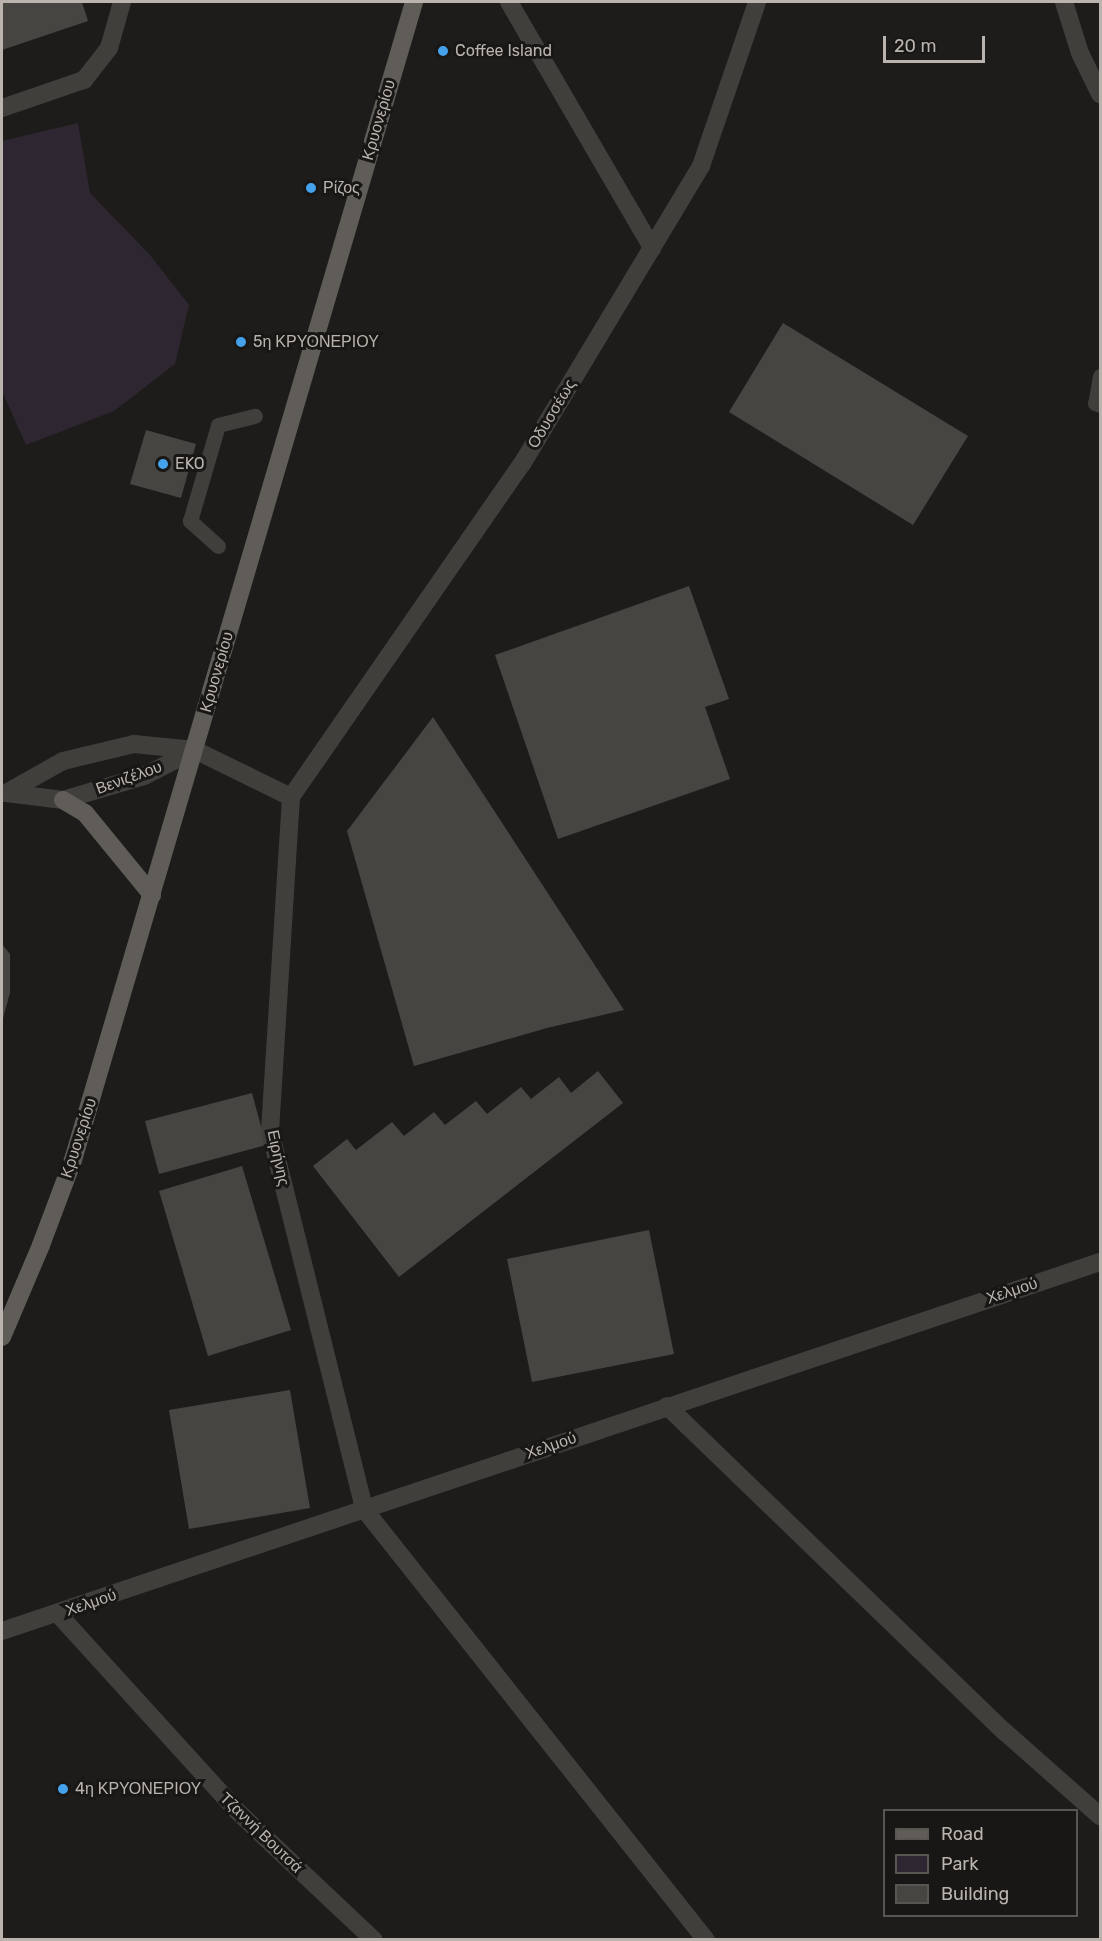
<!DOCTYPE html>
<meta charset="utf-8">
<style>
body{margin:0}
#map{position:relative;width:1102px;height:1941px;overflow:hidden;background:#1d1c1a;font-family:Rubik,sans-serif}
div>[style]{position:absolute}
.green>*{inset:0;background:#2e2630}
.building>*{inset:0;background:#474542}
.service>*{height:15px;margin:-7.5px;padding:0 7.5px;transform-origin:7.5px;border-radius:7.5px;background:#413f3c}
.minor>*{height:18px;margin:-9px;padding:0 9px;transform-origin:9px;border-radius:9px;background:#413f3c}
.tertiary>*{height:18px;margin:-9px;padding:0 9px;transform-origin:9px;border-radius:9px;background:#413f3c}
.primary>*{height:18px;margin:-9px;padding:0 9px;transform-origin:9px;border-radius:9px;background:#605d58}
.dots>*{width:16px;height:16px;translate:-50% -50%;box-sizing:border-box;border:3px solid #181715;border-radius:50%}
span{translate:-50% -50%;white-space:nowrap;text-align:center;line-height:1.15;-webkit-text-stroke:6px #181715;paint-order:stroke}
.poi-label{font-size:16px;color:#bbb4ae}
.left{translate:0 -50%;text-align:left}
.street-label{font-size:16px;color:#bbb4ae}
.frame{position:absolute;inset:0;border:3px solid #bbb4ae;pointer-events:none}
.legend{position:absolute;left:883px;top:1809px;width:195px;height:108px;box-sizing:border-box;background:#181715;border:2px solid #595652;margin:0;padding:8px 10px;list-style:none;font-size:18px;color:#bbb4ae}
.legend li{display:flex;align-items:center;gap:12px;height:30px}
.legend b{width:30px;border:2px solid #595652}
.scale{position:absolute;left:883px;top:36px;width:102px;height:27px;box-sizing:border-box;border:3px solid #bbb4ae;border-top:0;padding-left:8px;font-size:18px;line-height:21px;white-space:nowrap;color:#bbb4ae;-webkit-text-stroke:4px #181715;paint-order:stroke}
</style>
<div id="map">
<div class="green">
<div style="clip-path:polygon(78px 123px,90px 193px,150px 255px,189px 305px,175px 364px,114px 411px,26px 445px,2px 391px,2px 141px)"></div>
</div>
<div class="building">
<div style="clip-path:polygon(2px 2px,82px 2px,88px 21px,2px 50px)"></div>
<div style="clip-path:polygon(783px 323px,968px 436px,913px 525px,729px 412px)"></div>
<div style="clip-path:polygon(146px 430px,196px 444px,181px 498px,130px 484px)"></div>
<div style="clip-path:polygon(689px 586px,729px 699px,705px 707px,730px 779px,558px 839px,495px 655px)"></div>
<div style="clip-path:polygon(433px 717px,624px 1010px,547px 1028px,414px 1066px,347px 831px)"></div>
<div style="clip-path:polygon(2px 944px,10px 954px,10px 993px,2px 1022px)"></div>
<div style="clip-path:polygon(598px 1071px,623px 1103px,399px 1277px,313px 1166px,347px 1139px,356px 1150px,392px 1122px,404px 1136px,434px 1112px,445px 1125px,476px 1101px,487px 1114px,521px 1087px,531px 1099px,559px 1077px,571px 1093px)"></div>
<div style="clip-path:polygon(252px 1093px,266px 1145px,159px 1174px,145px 1121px)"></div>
<div style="clip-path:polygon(242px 1166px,291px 1330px,208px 1356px,159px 1191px)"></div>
<div style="clip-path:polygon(649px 1230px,674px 1354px,532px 1382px,507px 1259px)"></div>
<div style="clip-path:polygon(290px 1390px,310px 1508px,189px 1529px,169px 1410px)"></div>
</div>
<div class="service">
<div style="left:1100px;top:376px;width:27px;rotate:100deg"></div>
<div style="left:1095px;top:403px;width:5px;rotate:22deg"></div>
<div style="left:218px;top:546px;width:38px;rotate:-138deg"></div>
<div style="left:190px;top:521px;width:100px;rotate:-73.7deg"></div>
<div style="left:218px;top:425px;width:38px;rotate:-14deg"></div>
</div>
<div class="minor">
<div style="left:509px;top:2px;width:285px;rotate:59.8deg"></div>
<div style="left:1064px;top:2px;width:53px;rotate:72.6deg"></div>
<div style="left:1080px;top:53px;width:46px;rotate:64deg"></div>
<div style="left:2px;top:108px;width:87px;rotate:-18.9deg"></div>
<div style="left:84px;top:80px;width:41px;rotate:-52deg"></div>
<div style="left:109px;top:48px;width:48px;rotate:-74.2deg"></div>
<div style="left:195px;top:750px;width:57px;rotate:153deg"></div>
<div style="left:144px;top:776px;width:84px;rotate:163.5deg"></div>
<div style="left:63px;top:800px;width:57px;rotate:-173deg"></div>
<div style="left:6px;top:793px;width:65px;rotate:-29.3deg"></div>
<div style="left:63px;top:761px;width:73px;rotate:-13.5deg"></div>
<div style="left:134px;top:744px;width:61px;rotate:5.6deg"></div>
<div style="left:195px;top:750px;width:107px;rotate:26.1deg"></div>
<div style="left:291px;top:797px;width:335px;rotate:93.6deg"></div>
<div style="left:270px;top:1131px;width:390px;rotate:76deg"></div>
<div style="left:364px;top:1509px;width:550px;rotate:51.57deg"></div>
<div style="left:291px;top:797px;width:405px;rotate:-55.3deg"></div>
<div style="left:522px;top:464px;width:348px;rotate:-59deg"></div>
<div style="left:701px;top:166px;width:173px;rotate:-71.1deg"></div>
<div style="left:667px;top:1406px;width:470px;rotate:44deg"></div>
<div style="left:1005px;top:1732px;width:127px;rotate:41.5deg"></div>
<div style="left:58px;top:1614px;width:266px;rotate:47.7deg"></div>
<div style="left:237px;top:1811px;width:188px;rotate:43.3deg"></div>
</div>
<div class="tertiary">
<div style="left:2px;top:1631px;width:1158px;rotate:-18.58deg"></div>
</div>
<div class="primary">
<div style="left:63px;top:800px;width:26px;rotate:31deg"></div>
<div style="left:85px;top:813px;width:106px;rotate:50.7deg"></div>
<div style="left:2px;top:1337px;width:100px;rotate:-67deg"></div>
<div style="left:41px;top:1245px;width:91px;rotate:-69.4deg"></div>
<div style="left:73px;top:1160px;width:1207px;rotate:-73.59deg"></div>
</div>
<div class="dots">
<div style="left:443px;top:51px;background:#45a1ea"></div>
<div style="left:311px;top:188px;background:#45a1ea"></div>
<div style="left:241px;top:342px;background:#45a1ea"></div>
<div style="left:163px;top:464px;background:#45a1ea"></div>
<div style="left:63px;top:1789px;background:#45a1ea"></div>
</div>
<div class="poi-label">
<span class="left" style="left:455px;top:51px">Coffee Island</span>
<span class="left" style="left:323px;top:188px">Ρίζος</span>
<span class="left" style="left:253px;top:342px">5η ΚΡΥΟΝΕΡΙΟΥ</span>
<span class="left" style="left:175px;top:464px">EKO</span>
<span class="left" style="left:75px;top:1789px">4η ΚΡΥΟΝΕΡΙΟΥ</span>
</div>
<div class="street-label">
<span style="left:379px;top:120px;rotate:-74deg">Κρυονερίου</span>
<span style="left:552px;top:414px;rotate:-59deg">Οδυσσέως</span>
<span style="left:217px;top:672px;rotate:-74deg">Κρυονερίου</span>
<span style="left:129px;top:778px;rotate:-20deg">Βενιζέλου</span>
<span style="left:79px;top:1138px;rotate:-72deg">Κρυονερίου</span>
<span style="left:278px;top:1158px;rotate:78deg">Ειρήνης</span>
<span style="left:1012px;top:1291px;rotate:-18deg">Χελμού</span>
<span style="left:551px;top:1446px;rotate:-19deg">Χελμού</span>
<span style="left:91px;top:1603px;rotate:-19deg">Χελμού</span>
<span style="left:261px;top:1833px;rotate:44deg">Τζαννή Βουτσά</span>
</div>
<div class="frame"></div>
<ul class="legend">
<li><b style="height:8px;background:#605d58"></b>Road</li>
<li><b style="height:16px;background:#2e2630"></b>Park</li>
<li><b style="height:16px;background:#474542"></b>Building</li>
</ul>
<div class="scale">20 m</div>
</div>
